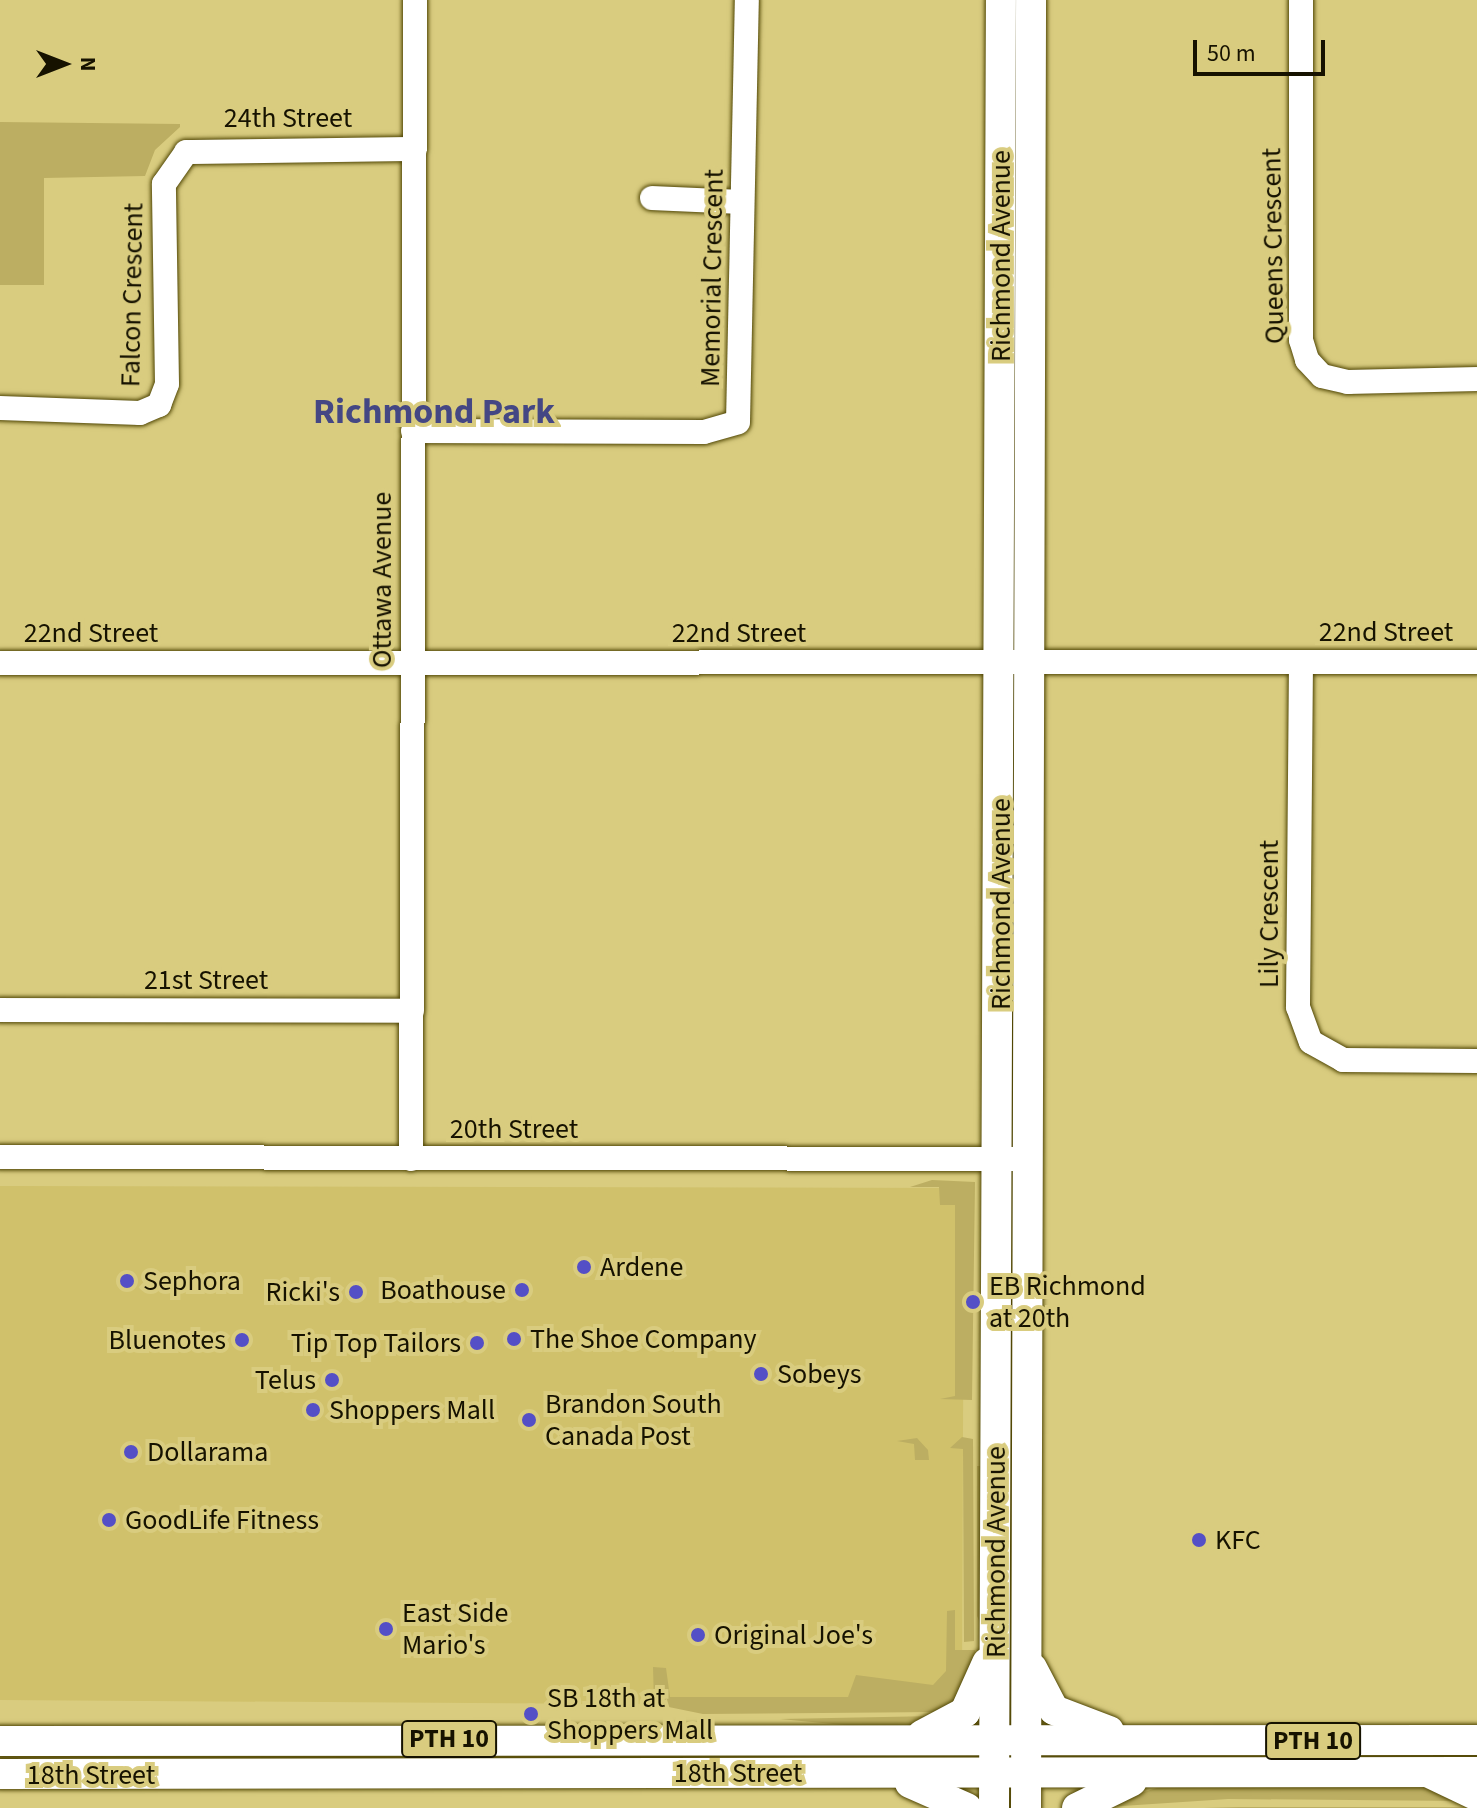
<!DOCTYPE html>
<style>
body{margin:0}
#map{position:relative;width:1477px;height:1808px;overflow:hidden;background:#d9cc7f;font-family:"Source Sans 3",sans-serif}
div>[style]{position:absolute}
.built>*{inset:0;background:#d0c16b}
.green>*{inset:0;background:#bcae62}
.roads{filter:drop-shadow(0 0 2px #504604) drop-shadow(0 0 2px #504604)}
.minor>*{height:24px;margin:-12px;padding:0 12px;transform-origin:12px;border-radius:12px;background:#fff}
.major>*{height:30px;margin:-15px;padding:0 15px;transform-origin:15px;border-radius:15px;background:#fff}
.dots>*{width:22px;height:22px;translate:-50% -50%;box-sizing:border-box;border:4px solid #d9cc7f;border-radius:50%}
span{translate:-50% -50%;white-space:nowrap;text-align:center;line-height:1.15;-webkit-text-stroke:8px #d9cc7f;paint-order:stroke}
.shield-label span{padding:2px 6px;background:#d9cc7f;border:2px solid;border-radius:6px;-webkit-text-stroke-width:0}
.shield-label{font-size:26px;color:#161200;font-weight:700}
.street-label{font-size:28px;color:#161200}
.poi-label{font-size:28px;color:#161200}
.left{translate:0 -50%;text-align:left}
.right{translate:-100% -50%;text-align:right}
.district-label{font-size:36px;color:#444784;font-weight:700}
.north{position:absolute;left:24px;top:24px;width:80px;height:80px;-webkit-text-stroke:6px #d9cc7f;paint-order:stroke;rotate:90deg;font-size:22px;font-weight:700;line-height:32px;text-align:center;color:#161200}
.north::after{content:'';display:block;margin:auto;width:28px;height:36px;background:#161200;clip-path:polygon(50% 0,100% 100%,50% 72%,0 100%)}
.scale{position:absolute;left:1193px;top:40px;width:132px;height:36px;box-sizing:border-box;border:4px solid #161200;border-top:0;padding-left:10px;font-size:24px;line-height:28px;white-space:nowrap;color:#161200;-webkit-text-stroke:6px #d9cc7f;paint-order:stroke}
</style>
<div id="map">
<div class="built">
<div style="clip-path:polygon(0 1186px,964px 1188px,962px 1682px,939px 1706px,0 1700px)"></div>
</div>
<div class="green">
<div style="clip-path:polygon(0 122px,180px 124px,180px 127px,155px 150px,145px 176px,44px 178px,44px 285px,0 285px)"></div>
<div style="clip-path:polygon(932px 1180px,975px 1182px,972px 1400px,940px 1399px,955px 1396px,955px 1205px,940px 1205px,939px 1187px,910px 1187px)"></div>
<div style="clip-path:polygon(962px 1437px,973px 1439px,974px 1641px,964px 1642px,963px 1449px,950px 1448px)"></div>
<div style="clip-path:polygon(917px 1438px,928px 1450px,929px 1460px,915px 1460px,914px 1444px,897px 1441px)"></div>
<div style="clip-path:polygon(977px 1466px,981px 1466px,980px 1623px,977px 1616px)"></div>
<div style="clip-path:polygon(955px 1610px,955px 1650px,975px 1650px,974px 1663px,964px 1696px,937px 1712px,703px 1714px,654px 1704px,653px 1667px,666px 1668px,670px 1697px,848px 1697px,856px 1675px,933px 1685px,946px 1671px,947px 1611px)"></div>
<div style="clip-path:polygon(935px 1716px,919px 1726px,876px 1728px,780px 1719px)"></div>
<div style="clip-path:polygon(1421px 1786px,1462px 1801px,1228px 1799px,1092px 1808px,1160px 1787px)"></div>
<div style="clip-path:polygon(1456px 1807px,1476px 1808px,1203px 1808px,1239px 1807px)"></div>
</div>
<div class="roads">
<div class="minor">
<div style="left:1301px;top:0;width:340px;rotate:90deg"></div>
<div style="left:1301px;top:340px;width:21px;rotate:73deg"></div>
<div style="left:1307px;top:360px;width:22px;rotate:47deg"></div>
<div style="left:1322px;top:376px;width:27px;rotate:13deg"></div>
<div style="left:1348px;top:382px;width:129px;rotate:-1.3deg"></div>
<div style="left:652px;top:198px;width:89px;rotate:2.6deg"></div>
<div style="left:0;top:408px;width:140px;rotate:2deg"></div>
<div style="left:140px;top:413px;width:21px;rotate:-23deg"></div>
<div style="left:159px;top:405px;width:22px;rotate:-69deg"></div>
<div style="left:167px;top:384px;width:200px;rotate:-90.9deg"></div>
<div style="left:164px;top:184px;width:39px;rotate:-55deg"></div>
<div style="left:186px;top:152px;width:229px;rotate:-0.8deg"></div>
<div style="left:413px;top:431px;width:291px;rotate:0.2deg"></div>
<div style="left:704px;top:432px;width:35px;rotate:-16deg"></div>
<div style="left:738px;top:422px;width:422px;rotate:-88.8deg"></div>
<div style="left:1301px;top:662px;width:345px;rotate:90.5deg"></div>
<div style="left:1298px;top:1007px;width:37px;rotate:70deg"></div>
<div style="left:1311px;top:1042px;width:37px;rotate:29deg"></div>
<div style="left:1343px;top:1060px;width:134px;rotate:0.4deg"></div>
<div style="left:0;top:663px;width:1477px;rotate:-0.04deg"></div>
<div style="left:0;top:1010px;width:412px;rotate:0.1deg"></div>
<div style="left:0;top:1157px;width:1028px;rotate:0.11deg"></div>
<div style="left:411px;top:1159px;width:1159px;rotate:-89.8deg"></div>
<div style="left:1431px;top:1777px;width:51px;rotate:25.6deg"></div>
</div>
<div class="major">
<div style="left:1032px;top:1668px;width:47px;rotate:62.4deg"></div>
<div style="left:1054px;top:1710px;width:59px;rotate:20.9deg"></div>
<div style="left:922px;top:1735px;width:49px;rotate:-28.1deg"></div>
<div style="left:965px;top:1712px;width:54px;rotate:-65.8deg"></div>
<div style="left:0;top:1741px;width:1477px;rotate:-0.04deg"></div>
<div style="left:0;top:1774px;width:1477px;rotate:-0.08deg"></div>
<div style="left:910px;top:1783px;width:62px;rotate:23.7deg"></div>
<div style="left:994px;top:1808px;width:1808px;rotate:-89.78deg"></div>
<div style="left:1026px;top:1808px;width:1808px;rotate:-89.84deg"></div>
<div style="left:1077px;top:1808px;width:61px;rotate:-26.1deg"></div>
</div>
</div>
<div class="dots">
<div style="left:584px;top:1267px;background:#544fc6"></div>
<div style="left:127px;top:1281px;background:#544fc6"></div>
<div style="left:522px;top:1290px;background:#544fc6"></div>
<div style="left:356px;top:1292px;background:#544fc6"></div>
<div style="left:973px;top:1302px;background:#544fc6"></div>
<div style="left:514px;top:1339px;background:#544fc6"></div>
<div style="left:242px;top:1340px;background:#544fc6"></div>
<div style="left:477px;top:1343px;background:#544fc6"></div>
<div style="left:761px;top:1374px;background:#544fc6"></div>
<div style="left:332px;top:1380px;background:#544fc6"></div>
<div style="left:313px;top:1410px;background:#544fc6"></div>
<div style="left:529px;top:1420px;background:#544fc6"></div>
<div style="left:131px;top:1452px;background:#544fc6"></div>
<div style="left:109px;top:1520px;background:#544fc6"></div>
<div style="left:1199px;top:1540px;background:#544fc6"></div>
<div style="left:386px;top:1629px;background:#544fc6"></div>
<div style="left:698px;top:1635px;background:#544fc6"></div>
<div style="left:531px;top:1714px;background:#544fc6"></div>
</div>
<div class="shield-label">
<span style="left:449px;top:1739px">PTH 10</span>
<span style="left:1313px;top:1741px">PTH 10</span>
</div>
<div class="street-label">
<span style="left:288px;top:118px">24th Street</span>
<span style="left:1273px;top:246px;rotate:-91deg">Queens Crescent</span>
<span style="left:1001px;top:256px;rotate:-90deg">Richmond Avenue</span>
<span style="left:712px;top:278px;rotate:-89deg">Memorial Crescent</span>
<span style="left:132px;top:295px;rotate:-89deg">Falcon Crescent</span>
<span style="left:382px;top:580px;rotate:-90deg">Ottawa Avenue</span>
<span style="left:1386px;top:632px">22nd Street</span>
<span style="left:91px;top:633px">22nd Street</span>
<span style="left:739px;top:633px">22nd Street</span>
<span style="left:1001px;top:904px;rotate:-90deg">Richmond Avenue</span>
<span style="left:1269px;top:914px;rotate:-90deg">Lily Crescent</span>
<span style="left:206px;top:980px">21st Street</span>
<span style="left:514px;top:1129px">20th Street</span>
<span style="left:996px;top:1552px;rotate:-90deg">Richmond Avenue</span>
<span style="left:738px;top:1773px">18th Street</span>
<span style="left:91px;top:1775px">18th Street</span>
</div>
<div class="poi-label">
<span class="left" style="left:600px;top:1267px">Ardene</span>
<span class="left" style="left:143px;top:1281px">Sephora</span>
<span class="left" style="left:989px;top:1302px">EB Richmond<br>at 20th</span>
<span class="right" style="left:506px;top:1290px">Boathouse</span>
<span class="right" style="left:340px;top:1292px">Ricki's</span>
<span class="left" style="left:530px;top:1339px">The Shoe Company</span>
<span class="right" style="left:226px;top:1340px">Bluenotes</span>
<span class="right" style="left:461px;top:1343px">Tip Top Tailors</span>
<span class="left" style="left:777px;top:1374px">Sobeys</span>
<span class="right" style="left:316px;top:1380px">Telus</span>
<span class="left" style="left:545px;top:1420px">Brandon South<br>Canada Post</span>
<span class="left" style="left:329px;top:1410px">Shoppers Mall</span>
<span class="left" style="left:147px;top:1452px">Dollarama</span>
<span class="left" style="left:125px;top:1520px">GoodLife Fitness</span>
<span class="left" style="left:1215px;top:1540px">KFC</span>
<span class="left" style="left:402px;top:1629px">East Side<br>Mario's</span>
<span class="left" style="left:714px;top:1635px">Original Joe's</span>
<span class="left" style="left:547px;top:1714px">SB 18th at<br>Shoppers Mall</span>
</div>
<div class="district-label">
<span style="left:434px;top:412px">Richmond Park</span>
</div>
<div class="north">N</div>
<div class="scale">50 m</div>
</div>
